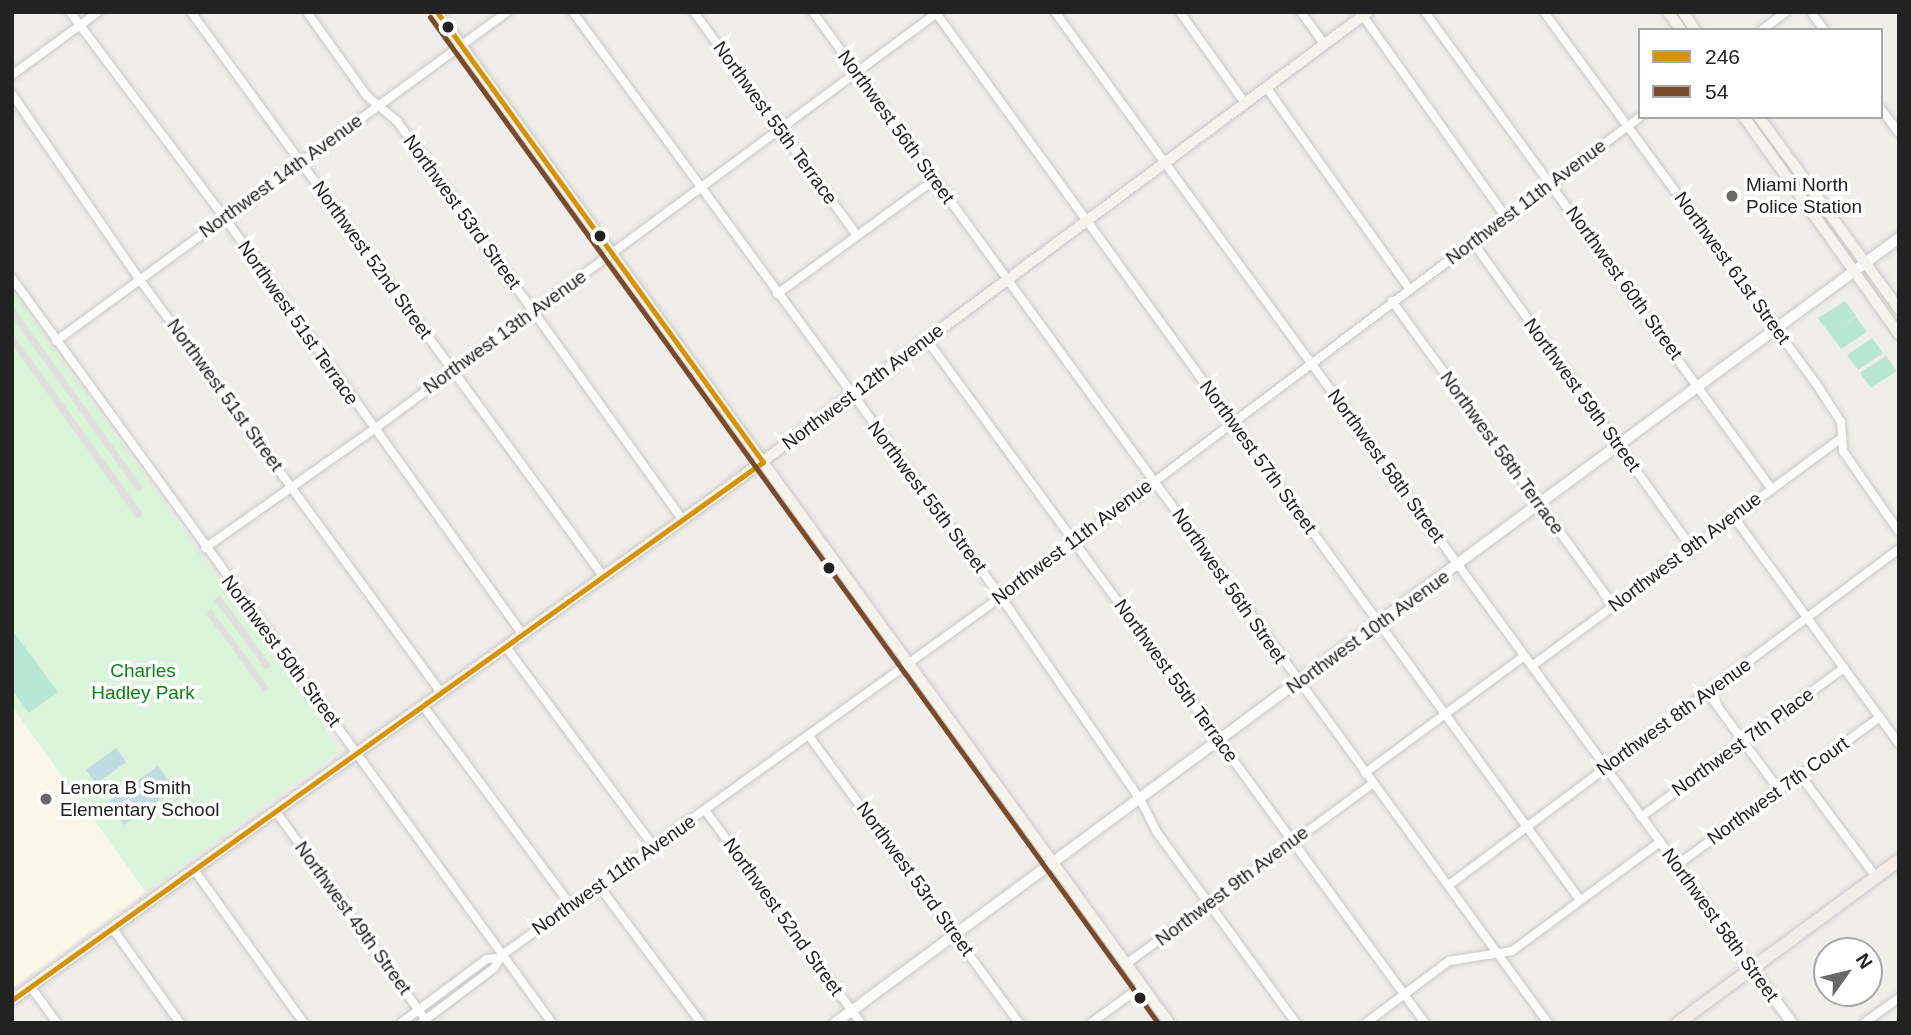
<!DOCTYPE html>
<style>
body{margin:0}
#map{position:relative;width:1911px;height:1035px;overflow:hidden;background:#f0eeeb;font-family:Arial,sans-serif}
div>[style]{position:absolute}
.education>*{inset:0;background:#f8f7e8}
.park>*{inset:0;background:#daf5da}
.pitch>*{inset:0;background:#b7e6d2}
.parking>*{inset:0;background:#e0dfde}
.water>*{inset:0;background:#bfdbe3}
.roads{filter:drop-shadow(0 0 2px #c9c8c7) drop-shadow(0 0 2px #c9c8c7)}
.minor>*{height:8px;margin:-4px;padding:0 4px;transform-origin:4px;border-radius:4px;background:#fdfcfc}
.tertiary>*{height:10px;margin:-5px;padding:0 5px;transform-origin:5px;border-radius:5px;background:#fdfcfc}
.secondary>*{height:10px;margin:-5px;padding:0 5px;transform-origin:5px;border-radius:5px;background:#f4f4ed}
.primary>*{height:12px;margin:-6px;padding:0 6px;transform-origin:6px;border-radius:6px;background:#f3ede7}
.bus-1>*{height:5px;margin:-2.5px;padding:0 2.5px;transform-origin:2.5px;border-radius:2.5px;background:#d79205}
.bus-2>*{height:5px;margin:-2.5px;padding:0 2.5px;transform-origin:2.5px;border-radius:2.5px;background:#7a4b2a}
.dots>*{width:19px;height:19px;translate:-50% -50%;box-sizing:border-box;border:4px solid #fff;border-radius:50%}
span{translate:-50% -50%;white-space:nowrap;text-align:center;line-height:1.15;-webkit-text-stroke:7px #fff;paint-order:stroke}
.street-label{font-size:19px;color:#222}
.poi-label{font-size:19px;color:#222}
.left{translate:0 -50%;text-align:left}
.park-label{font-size:19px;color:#0c8416}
.frame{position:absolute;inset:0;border:14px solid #222;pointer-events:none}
.legend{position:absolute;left:1638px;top:28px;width:245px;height:91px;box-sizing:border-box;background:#fff;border:2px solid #a7a7a7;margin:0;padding:9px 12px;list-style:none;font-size:21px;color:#222}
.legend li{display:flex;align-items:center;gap:14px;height:35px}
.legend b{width:35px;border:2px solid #a7a7a7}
.north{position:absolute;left:1813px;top:937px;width:70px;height:70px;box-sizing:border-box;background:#fff;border:2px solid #a7a7a7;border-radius:50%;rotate:56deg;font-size:19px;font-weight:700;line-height:28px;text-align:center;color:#222}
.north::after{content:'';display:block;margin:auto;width:24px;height:32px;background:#6a6968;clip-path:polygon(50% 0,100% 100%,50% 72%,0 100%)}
</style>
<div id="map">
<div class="education">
<div style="clip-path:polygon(12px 706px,146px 892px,12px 988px)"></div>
</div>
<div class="park">
<div style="clip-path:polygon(12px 291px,337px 744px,336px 754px,146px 892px,12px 706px)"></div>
</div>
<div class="pitch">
<div style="clip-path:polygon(1845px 301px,1856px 316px,1843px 325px,1856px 317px,1867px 332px,1841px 349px,1818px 318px)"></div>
<div style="clip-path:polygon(1872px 338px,1883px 353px,1858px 370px,1847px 355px)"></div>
<div style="clip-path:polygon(1886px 356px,1897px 371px,1871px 388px,1860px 373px)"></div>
<div style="clip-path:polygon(12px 630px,58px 692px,29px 713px,12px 690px)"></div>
</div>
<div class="parking">
<div style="clip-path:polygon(12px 305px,143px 488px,138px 492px,12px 317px)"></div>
<div style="clip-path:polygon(12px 333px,143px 514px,137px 519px,12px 344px)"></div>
<div style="clip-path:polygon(220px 595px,271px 666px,266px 670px,214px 600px)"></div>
<div style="clip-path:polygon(211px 609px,269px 688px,264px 692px,206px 613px)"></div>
</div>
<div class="water">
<div style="clip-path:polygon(116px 748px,126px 762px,96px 784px,86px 770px)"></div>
<div style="clip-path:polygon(158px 766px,174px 789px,124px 825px,108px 802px)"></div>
</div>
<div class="roads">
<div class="minor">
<div style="left:70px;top:12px;width:256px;rotate:53.1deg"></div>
<div style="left:224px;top:217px;width:514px;rotate:54.42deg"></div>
<div style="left:191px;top:12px;width:698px;rotate:53.85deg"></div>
<div style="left:307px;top:12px;width:103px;rotate:54.5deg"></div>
<div style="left:367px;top:96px;width:39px;rotate:40deg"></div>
<div style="left:397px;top:121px;width:491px;rotate:54.4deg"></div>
<div style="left:573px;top:12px;width:725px;rotate:53.81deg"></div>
<div style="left:1001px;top:597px;width:245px;rotate:55.5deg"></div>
<div style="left:1140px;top:799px;width:36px;rotate:63deg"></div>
<div style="left:1156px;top:831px;width:238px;rotate:53.9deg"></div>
<div style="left:694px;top:12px;width:275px;rotate:53.9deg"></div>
<div style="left:813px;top:12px;width:1250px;rotate:53.98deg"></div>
<div style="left:1055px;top:12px;width:1183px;rotate:53.9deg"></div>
<div style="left:1180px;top:12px;width:112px;rotate:54.5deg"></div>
<div style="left:1301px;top:12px;width:39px;rotate:54deg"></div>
<div style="left:1425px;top:12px;width:588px;rotate:53.99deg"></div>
<div style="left:1544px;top:12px;width:459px;rotate:53.8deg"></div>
<div style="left:1815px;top:382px;width:48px;rotate:57deg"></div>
<div style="left:1841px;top:422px;width:29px;rotate:86deg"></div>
<div style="left:1843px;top:451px;width:98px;rotate:55.3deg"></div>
<div style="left:1811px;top:12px;width:22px;rotate:54deg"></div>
<div style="left:936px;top:13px;width:1096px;rotate:54.02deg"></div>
<div style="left:1363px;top:16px;width:247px;rotate:54.6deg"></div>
<div style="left:1762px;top:30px;width:30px;rotate:-37deg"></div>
<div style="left:12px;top:75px;width:107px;rotate:-36.2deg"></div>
<div style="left:1266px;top:87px;width:247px;rotate:54.6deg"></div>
<div style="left:12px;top:94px;width:226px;rotate:55.5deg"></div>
<div style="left:140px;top:280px;width:512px;rotate:53.89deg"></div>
<div style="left:1881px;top:109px;width:30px;rotate:53deg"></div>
<div style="left:1472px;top:241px;width:378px;rotate:54.4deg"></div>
<div style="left:12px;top:278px;width:920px;rotate:54.06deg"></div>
<div style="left:777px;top:294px;width:194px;rotate:-36deg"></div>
<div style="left:1392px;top:301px;width:376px;rotate:54deg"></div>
<div style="left:927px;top:340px;width:845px;rotate:53.9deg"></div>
<div style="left:56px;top:341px;width:558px;rotate:-36.11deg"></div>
<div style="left:1733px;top:516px;width:282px;rotate:53.9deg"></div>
<div style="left:205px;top:548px;width:205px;rotate:-35.1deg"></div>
<div style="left:373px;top:430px;width:703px;rotate:-36.49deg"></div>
<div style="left:506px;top:647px;width:249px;rotate:53.5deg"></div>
<div style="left:1532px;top:666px;width:381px;rotate:-36.4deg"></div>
<div style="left:1707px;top:692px;width:122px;rotate:53.7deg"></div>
<div style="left:424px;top:707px;width:247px;rotate:53.5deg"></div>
<div style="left:809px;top:736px;width:356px;rotate:53.8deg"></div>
<div style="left:1365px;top:773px;width:197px;rotate:-36.3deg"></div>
<div style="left:1800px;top:775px;width:127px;rotate:53.3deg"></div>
<div style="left:705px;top:810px;width:264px;rotate:53.8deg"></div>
<div style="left:277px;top:813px;width:259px;rotate:54.3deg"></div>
<div style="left:1641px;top:817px;width:252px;rotate:-36.3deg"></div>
<div style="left:1677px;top:865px;width:251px;rotate:-36.1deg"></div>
<div style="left:195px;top:871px;width:187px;rotate:54.4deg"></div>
<div style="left:1449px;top:885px;width:562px;rotate:-36.75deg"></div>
<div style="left:599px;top:886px;width:171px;rotate:53.3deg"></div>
<div style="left:113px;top:929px;width:115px;rotate:54.5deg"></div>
<div style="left:1126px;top:964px;width:306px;rotate:-36.2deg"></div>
<div style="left:31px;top:987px;width:44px;rotate:54.2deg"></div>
<div style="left:401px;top:1023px;width:107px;rotate:-36.7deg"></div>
<div style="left:487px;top:959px;width:11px;rotate:-5deg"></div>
<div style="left:421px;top:1023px;width:91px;rotate:-37deg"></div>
<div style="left:494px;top:968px;width:15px;rotate:-58deg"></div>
<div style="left:502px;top:955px;width:614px;rotate:-35.66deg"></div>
<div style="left:1001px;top:597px;width:799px;rotate:-36.91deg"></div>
<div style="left:1091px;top:1023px;width:63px;rotate:-36deg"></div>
<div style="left:1366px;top:1023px;width:104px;rotate:-36.8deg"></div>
<div style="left:1449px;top:961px;width:64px;rotate:-9deg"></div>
<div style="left:1512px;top:951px;width:184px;rotate:-36.4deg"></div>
<div style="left:1864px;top:1023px;width:43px;rotate:-35.5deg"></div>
</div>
<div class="tertiary">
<div style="left:1752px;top:968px;width:68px;rotate:54deg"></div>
<div style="left:835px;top:1023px;width:1322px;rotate:-36.42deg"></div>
</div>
<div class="secondary">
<div style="left:437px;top:12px;width:1248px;rotate:54.09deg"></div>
<div style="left:1668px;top:12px;width:22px;rotate:54deg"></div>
<div style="left:1683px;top:12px;width:22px;rotate:56deg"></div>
<div style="left:1744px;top:117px;width:267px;rotate:54.5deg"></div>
<div style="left:1759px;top:117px;width:238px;rotate:53.9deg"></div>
<div style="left:12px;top:1000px;width:871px;rotate:-35.61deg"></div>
<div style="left:720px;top:493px;width:807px;rotate:-36.59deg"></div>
</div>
<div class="primary">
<div style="left:1678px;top:1023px;width:275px;rotate:-36.4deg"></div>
</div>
</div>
<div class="bus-1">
<div style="left:12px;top:1000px;width:924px;rotate:-35.62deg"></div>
<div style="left:763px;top:462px;width:556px;rotate:-125.92deg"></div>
</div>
<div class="bus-2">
<div style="left:430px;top:17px;width:1242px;rotate:54.11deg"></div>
</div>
<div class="dots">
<div style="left:448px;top:27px;background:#222"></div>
<div style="left:1732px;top:196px;background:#6a6968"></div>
<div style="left:600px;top:236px;background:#222"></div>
<div style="left:829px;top:568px;background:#222"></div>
<div style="left:46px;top:799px;background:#6a6968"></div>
<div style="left:1140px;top:998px;background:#222"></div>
</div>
<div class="street-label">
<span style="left:775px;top:123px;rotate:54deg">Northwest 55th Terrace</span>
<span style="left:896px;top:127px;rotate:54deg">Northwest 56th Street</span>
<span style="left:281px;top:176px;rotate:-36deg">Northwest 14th Avenue</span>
<span style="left:1526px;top:202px;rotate:-37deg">Northwest 11th Avenue</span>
<span style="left:462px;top:212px;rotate:54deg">Northwest 53rd Street</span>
<span style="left:372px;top:260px;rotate:54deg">Northwest 52nd Street</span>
<span style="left:1732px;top:268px;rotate:54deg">Northwest 61st Street</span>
<span style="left:1624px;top:283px;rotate:54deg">Northwest 60th Street</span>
<span style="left:298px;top:323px;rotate:55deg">Northwest 51st Terrace</span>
<span style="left:505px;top:332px;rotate:-36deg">Northwest 13th Avenue</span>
<span style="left:863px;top:387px;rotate:-37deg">Northwest 12th Avenue</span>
<span style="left:225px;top:395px;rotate:54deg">Northwest 51st Street</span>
<span style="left:1582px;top:395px;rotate:54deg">Northwest 59th Street</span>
<span style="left:1502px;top:453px;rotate:54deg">Northwest 58th Terrace</span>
<span style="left:1258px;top:457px;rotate:54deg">Northwest 57th Street</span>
<span style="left:1386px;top:466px;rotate:54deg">Northwest 58th Street</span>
<span style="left:927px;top:497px;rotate:53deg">Northwest 55th Street</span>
<span style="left:1072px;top:542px;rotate:-37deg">Northwest 11th Avenue</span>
<span style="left:1685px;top:552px;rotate:-37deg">Northwest 9th Avenue</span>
<span style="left:1229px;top:586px;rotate:55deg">Northwest 56th Street</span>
<span style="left:1368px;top:632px;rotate:-36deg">Northwest 10th Avenue</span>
<span style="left:281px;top:651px;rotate:53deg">Northwest 50th Street</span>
<span style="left:1176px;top:681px;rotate:54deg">Northwest 55th Terrace</span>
<span style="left:1674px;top:717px;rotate:-36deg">Northwest 8th Avenue</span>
<span style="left:1743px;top:742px;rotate:-36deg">Northwest 7th Place</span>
<span style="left:1778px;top:791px;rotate:-36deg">Northwest 7th Court</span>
<span style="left:614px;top:875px;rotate:-35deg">Northwest 11th Avenue</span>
<span style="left:915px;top:879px;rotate:54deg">Northwest 53rd Street</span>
<span style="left:1232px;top:886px;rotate:-37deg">Northwest 9th Avenue</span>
<span style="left:783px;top:917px;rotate:54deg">Northwest 52nd Street</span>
<span style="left:353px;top:918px;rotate:54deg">Northwest 49th Street</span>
<span style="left:1720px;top:925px;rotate:54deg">Northwest 58th Street</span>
</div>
<div class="poi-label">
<span class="left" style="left:1746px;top:196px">Miami North<br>Police Station</span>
<span class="left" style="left:60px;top:799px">Lenora B Smith<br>Elementary School</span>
</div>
<div class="park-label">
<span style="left:143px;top:682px">Charles<br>Hadley Park</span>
</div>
<div class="frame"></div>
<ul class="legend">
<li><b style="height:9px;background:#d79205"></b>246</li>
<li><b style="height:9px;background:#7a4b2a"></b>54</li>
</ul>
<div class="north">N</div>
</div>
